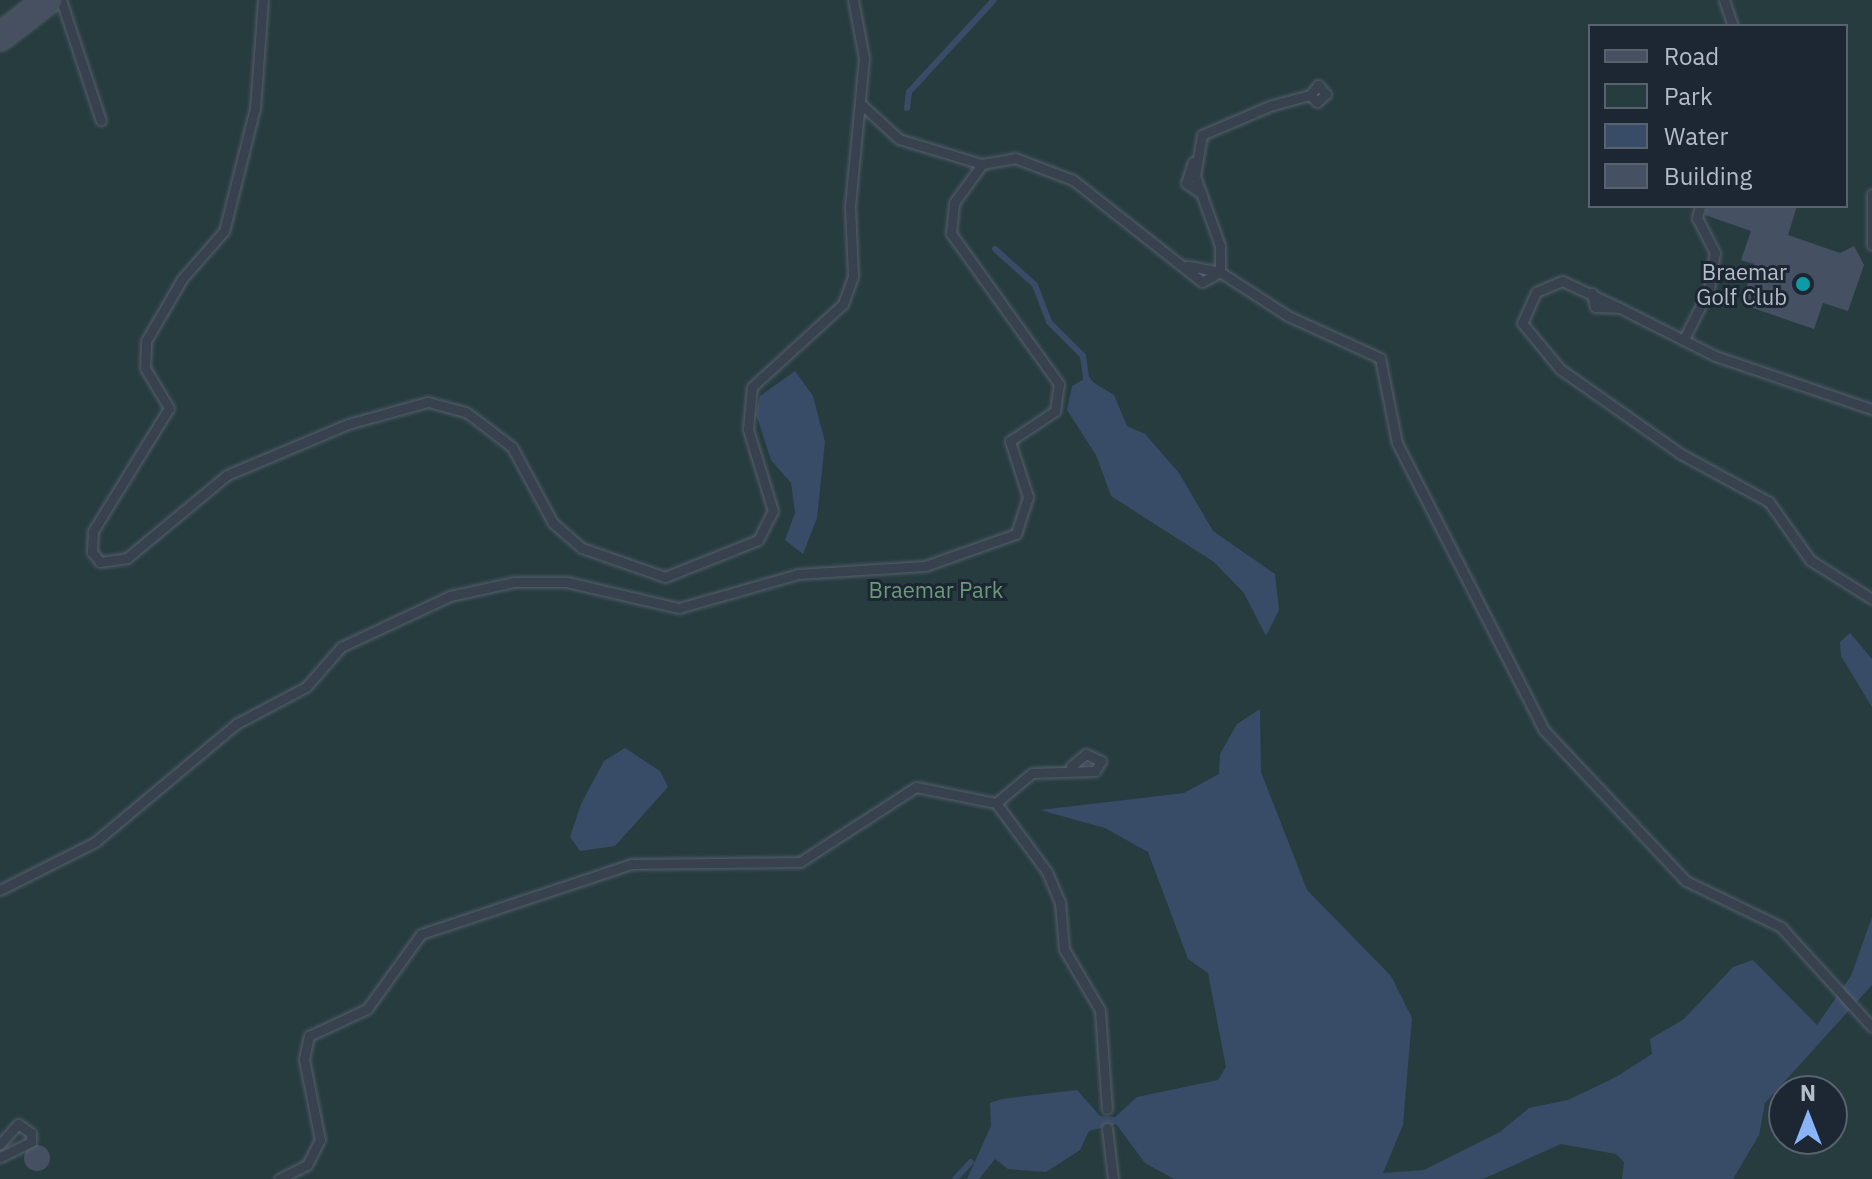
<!DOCTYPE html>
<style>
body{margin:0}
#map{position:relative;width:1872px;height:1179px;overflow:hidden;background:#242f3e;font-family:"IBM Plex Sans",sans-serif}
div>[style]{position:absolute}
.green>*{inset:0;background:#263c3f}
.water>*{inset:0;background:#394c67}
.stream>*{height:6px;margin:-3px;padding:0 3px;transform-origin:3px;border-radius:3px;background:#394c67}
.building>*{inset:0;background:#455162}
.round{border-radius:50%}
.roads{filter:drop-shadow(0 0 2px #565f6c) drop-shadow(0 0 2px #565f6c)}
.lane>*{height:9px;margin:-4.5px;padding:0 4.5px;transform-origin:4.5px;border-radius:4.5px;background:#38414e}
.secondary>*{height:26px;margin:-13px;padding:0 13px;transform-origin:13px;border-radius:13px;background:#465061}
.dots>*{width:22px;height:22px;translate:-50% -50%;box-sizing:border-box;border:4px solid #1d2633;border-radius:50%}
span{translate:-50% -50%;white-space:nowrap;text-align:center;line-height:1.15;-webkit-text-stroke:6px #1d2633;paint-order:stroke}
.poi-label{font-size:22px;color:#b4bcc9}
.right{translate:-100% -50%;text-align:right}
.park-label{font-size:22px;color:#6b9a76}
.legend{position:absolute;left:1588px;top:24px;width:260px;height:184px;box-sizing:border-box;background:#1d2633;border:2px solid #59626f;margin:0;padding:10px 14px;list-style:none;font-size:24px;color:#b4bcc9}
.legend li{display:flex;align-items:center;gap:16px;height:40px}
.legend b{width:40px;border:2px solid #59626f}
.north{position:absolute;left:1768px;top:1075px;width:80px;height:80px;box-sizing:border-box;background:#1d2633;border:2px solid #59626f;border-radius:50%;rotate:0deg;font-size:22px;font-weight:700;line-height:32px;text-align:center;color:#b4bcc9}
.north::after{content:'';display:block;margin:auto;width:28px;height:36px;background:#8ab4f8;clip-path:polygon(50% 0,100% 100%,50% 72%,0 100%)}
</style>
<div id="map">
<div class="green">
<div style="clip-path:polygon(evenodd,0 0,1872px 0,1872px 1179px,0 1179px,0 0,1590px 26px,1846px 26px,1846px 206px,1590px 206px,1590px 26px,0 0,1784px 1091px,1832px 1091px,1832px 1139px,1784px 1139px,1784px 1091px)"></div>
</div>
<div class="water">
<div style="clip-path:polygon(795px 371px,813px 396px,825px 442px,817px 518px,803px 554px,785px 540px,795px 513px,791px 483px,771px 460px,756px 414px,760px 396px)"></div>
<div style="clip-path:polygon(1086px 378px,1114px 395px,1127px 426px,1145px 434px,1179px 473px,1213px 531px,1275px 574px,1279px 610px,1266px 636px,1244px 593px,1214px 562px,1111px 496px,1096px 455px,1067px 410px,1072px 386px)"></div>
<div style="clip-path:polygon(1850px 633px,1872px 659px,1872px 707px,1841px 656px,1840px 642px)"></div>
<div style="clip-path:polygon(1260px 709px,1261px 772px,1307px 890px,1391px 976px,1412px 1018px,1403px 1125px,1383px 1173px,1424px 1170px,1500px 1132px,1529px 1108px,1568px 1100px,1616px 1077px,1652px 1054px,1650px 1039px,1684px 1019px,1733px 967px,1753px 960px,1817px 1025px,1851px 976px,1872px 917px,1872px 985px,1765px 1103px,1759px 1135px,1733px 1179px,1622px 1179px,1624px 1162px,1616px 1154px,1561px 1144px,1483px 1179px,1174px 1179px,1145px 1163px,1116px 1124px,1089px 1131px,1080px 1150px,1046px 1172px,1008px 1169px,995px 1159px,979px 1179px,967px 1179px,991px 1126px,990px 1103px,1002px 1099px,1077px 1090px,1100px 1116px,1115px 1117px,1137px 1097px,1218px 1080px,1226px 1067px,1208px 973px,1188px 959px,1148px 852px,1105px 828px,1040px 810px,1184px 793px,1219px 774px,1220px 754px,1237px 724px)"></div>
<div style="clip-path:polygon(625px 748px,660px 771px,668px 787px,615px 846px,580px 851px,570px 837px,581px 804px,604px 761px)"></div>
</div>
<div class="stream">
<div style="left:907px;top:108px;width:16px;rotate:-83deg"></div>
<div style="left:909px;top:92px;width:125px;rotate:-47.3deg"></div>
<div style="left:995px;top:249px;width:54px;rotate:42deg"></div>
<div style="left:1035px;top:285px;width:40px;rotate:69deg"></div>
<div style="left:1049px;top:322px;width:48px;rotate:45deg"></div>
<div style="left:1083px;top:356px;width:22px;rotate:82deg"></div>
<div style="left:1086px;top:378px;width:22px;rotate:51deg"></div>
<div style="left:955px;top:1179px;width:23px;rotate:-47deg"></div>
</div>
<div class="building">
<div style="clip-path:polygon(1707px 206px,1797px 206px,1788px 235px,1840px 253px,1854px 246px,1864px 265px,1848px 311px,1823px 303px,1814px 329px,1741px 304px,1754px 264px,1741px 260px,1751px 231px,1705px 215px)"></div>
<div class="round" style="left:24px;top:1145px;width:26px;height:26px"></div>
</div>
<div class="roads">
<div class="lane">
<div style="left:61px;top:0;width:127px;rotate:71.7deg"></div>
<div style="left:263px;top:0;width:108px;rotate:94.2deg"></div>
<div style="left:255px;top:108px;width:127px;rotate:104.1deg"></div>
<div style="left:224px;top:231px;width:64px;rotate:131.2deg"></div>
<div style="left:182px;top:279px;width:72px;rotate:120.1deg"></div>
<div style="left:146px;top:341px;width:27px;rotate:92deg"></div>
<div style="left:145px;top:368px;width:47px;rotate:59deg"></div>
<div style="left:169px;top:408px;width:145px;rotate:121.7deg"></div>
<div style="left:93px;top:531px;width:21px;rotate:93deg"></div>
<div style="left:92px;top:552px;width:13px;rotate:51deg"></div>
<div style="left:100px;top:562px;width:27px;rotate:-8deg"></div>
<div style="left:127px;top:558px;width:130px;rotate:-39.7deg"></div>
<div style="left:227px;top:475px;width:131px;rotate:-22.9deg"></div>
<div style="left:348px;top:424px;width:83px;rotate:-15.4deg"></div>
<div style="left:428px;top:402px;width:39px;rotate:15deg"></div>
<div style="left:466px;top:412px;width:58px;rotate:37.3deg"></div>
<div style="left:512px;top:447px;width:86px;rotate:61.7deg"></div>
<div style="left:553px;top:523px;width:38px;rotate:41deg"></div>
<div style="left:582px;top:548px;width:88px;rotate:19.3deg"></div>
<div style="left:665px;top:577px;width:100px;rotate:-21.7deg"></div>
<div style="left:758px;top:540px;width:33px;rotate:-63deg"></div>
<div style="left:773px;top:511px;width:86px;rotate:-107deg"></div>
<div style="left:748px;top:429px;width:42px;rotate:-84.6deg"></div>
<div style="left:752px;top:387px;width:123px;rotate:-42.4deg"></div>
<div style="left:843px;top:304px;width:30px;rotate:-70deg"></div>
<div style="left:853px;top:276px;width:70px;rotate:-92.5deg"></div>
<div style="left:850px;top:206px;width:149px;rotate:-84.6deg"></div>
<div style="left:864px;top:58px;width:59px;rotate:-100.7deg"></div>
<div style="left:1724px;top:0;width:28px;rotate:71deg"></div>
<div style="left:1310px;top:95px;width:13px;rotate:-51deg"></div>
<div style="left:1318px;top:85px;width:12px;rotate:48deg"></div>
<div style="left:1326px;top:94px;width:12px;rotate:138deg"></div>
<div style="left:1317px;top:102px;width:10px;rotate:-135deg"></div>
<div style="left:1310px;top:95px;width:39px;rotate:165deg"></div>
<div style="left:1272px;top:105px;width:76px;rotate:156.8deg"></div>
<div style="left:1202px;top:135px;width:42px;rotate:99.7deg"></div>
<div style="left:1195px;top:176px;width:74px;rotate:70.3deg"></div>
<div style="left:1220px;top:246px;width:26px;rotate:90deg"></div>
<div style="left:1220px;top:272px;width:81px;rotate:32.9deg"></div>
<div style="left:1288px;top:316px;width:101px;rotate:24.5deg"></div>
<div style="left:1380px;top:358px;width:87px;rotate:78.7deg"></div>
<div style="left:1397px;top:443px;width:322px;rotate:62.9deg"></div>
<div style="left:1544px;top:730px;width:207px;rotate:46.8deg"></div>
<div style="left:1686px;top:881px;width:106px;rotate:25.8deg"></div>
<div style="left:1781px;top:927px;width:135px;rotate:47.7deg"></div>
<div style="left:862px;top:105px;width:50px;rotate:42.6deg"></div>
<div style="left:899px;top:139px;width:87px;rotate:16.8deg"></div>
<div style="left:1193px;top:162px;width:22px;rotate:108deg"></div>
<div style="left:1186px;top:183px;width:19px;rotate:35deg"></div>
<div style="left:1872px;top:194px;width:51px;rotate:90deg"></div>
<div style="left:1592px;top:293px;width:14px;rotate:78deg"></div>
<div style="left:1595px;top:307px;width:25px;rotate:2deg"></div>
<div style="left:1620px;top:308px;width:106px;rotate:26.8deg"></div>
<div style="left:1715px;top:356px;width:166px;rotate:18.7deg"></div>
<div style="left:1620px;top:308px;width:64px;rotate:-155deg"></div>
<div style="left:1562px;top:281px;width:28px;rotate:157deg"></div>
<div style="left:1536px;top:292px;width:34px;rotate:114deg"></div>
<div style="left:1522px;top:323px;width:60px;rotate:50.4deg"></div>
<div style="left:1560px;top:369px;width:148px;rotate:35.1deg"></div>
<div style="left:1681px;top:454px;width:100px;rotate:28.6deg"></div>
<div style="left:1769px;top:502px;width:71px;rotate:54.7deg"></div>
<div style="left:1810px;top:560px;width:73px;rotate:32.2deg"></div>
<div style="left:1685px;top:337px;width:54px;rotate:-63.4deg"></div>
<div style="left:1709px;top:289px;width:36px;rotate:-81deg"></div>
<div style="left:1715px;top:253px;width:39px;rotate:-117deg"></div>
<div style="left:1697px;top:218px;width:12px;rotate:-76deg"></div>
<div style="left:996px;top:803px;width:47px;rotate:-39.8deg"></div>
<div style="left:1032px;top:773px;width:63px;rotate:-1.8deg"></div>
<div style="left:1095px;top:771px;width:12px;rotate:-59deg"></div>
<div style="left:1101px;top:761px;width:17px;rotate:-155deg"></div>
<div style="left:1086px;top:754px;width:19px;rotate:141deg"></div>
<div style="left:0;top:890px;width:106px;rotate:-26.8deg"></div>
<div style="left:95px;top:842px;width:184px;rotate:-39.9deg"></div>
<div style="left:236px;top:724px;width:79px;rotate:-27.9deg"></div>
<div style="left:306px;top:687px;width:53px;rotate:-48.8deg"></div>
<div style="left:341px;top:647px;width:120px;rotate:-25.1deg"></div>
<div style="left:450px;top:596px;width:66px;rotate:-12.3deg"></div>
<div style="left:514px;top:582px;width:53px"></div>
<div style="left:567px;top:582px;width:115px;rotate:13.1deg"></div>
<div style="left:679px;top:608px;width:124px;rotate:-15.9deg"></div>
<div style="left:798px;top:574px;width:127px;rotate:-3.6deg"></div>
<div style="left:925px;top:566px;width:96px;rotate:-19.4deg"></div>
<div style="left:1016px;top:534px;width:39px;rotate:-72deg"></div>
<div style="left:1028px;top:497px;width:59px;rotate:-107.8deg"></div>
<div style="left:1010px;top:441px;width:54px;rotate:-33.7deg"></div>
<div style="left:1055px;top:411px;width:27px;rotate:-82deg"></div>
<div style="left:1059px;top:384px;width:186px;rotate:-125.6deg"></div>
<div style="left:951px;top:233px;width:30px;rotate:-84deg"></div>
<div style="left:954px;top:203px;width:48px;rotate:-54.3deg"></div>
<div style="left:982px;top:164px;width:34px;rotate:-10deg"></div>
<div style="left:1015px;top:158px;width:62px;rotate:20.8deg"></div>
<div style="left:1073px;top:180px;width:164px;rotate:38.3deg"></div>
<div style="left:1202px;top:282px;width:21px;rotate:-29deg"></div>
<div style="left:1220px;top:272px;width:33px;rotate:-169deg"></div>
<div style="left:1107px;top:1128px;width:51px;rotate:83.3deg"></div>
<div style="left:0;top:1144px;width:27px;rotate:-48deg"></div>
<div style="left:18px;top:1124px;width:16px;rotate:35deg"></div>
<div style="left:31px;top:1133px;width:9px;rotate:90deg"></div>
<div style="left:31px;top:1142px;width:34px;rotate:154deg"></div>
<div style="left:279px;top:1179px;width:31px;rotate:-27deg"></div>
<div style="left:307px;top:1165px;width:28px;rotate:-63deg"></div>
<div style="left:320px;top:1140px;width:83px;rotate:-101.2deg"></div>
<div style="left:304px;top:1059px;width:24px;rotate:-78deg"></div>
<div style="left:309px;top:1036px;width:64px;rotate:-25deg"></div>
<div style="left:367px;top:1009px;width:92px;rotate:-54.2deg"></div>
<div style="left:421px;top:934px;width:222px;rotate:-18.4deg"></div>
<div style="left:632px;top:864px;width:168px;rotate:-0.7deg"></div>
<div style="left:800px;top:862px;width:138px;rotate:-32.9deg"></div>
<div style="left:916px;top:787px;width:82px;rotate:11.3deg"></div>
<div style="left:996px;top:803px;width:86px;rotate:53.5deg"></div>
<div style="left:1047px;top:872px;width:33px;rotate:67deg"></div>
<div style="left:1060px;top:902px;width:47px;rotate:85.1deg"></div>
<div style="left:1064px;top:949px;width:71px;rotate:59.5deg"></div>
<div style="left:1100px;top:1010px;width:99px;rotate:86deg"></div>
</div>
<div class="secondary">
<div style="left:0;top:37px;width:61px;rotate:-37.6deg"></div>
</div>
</div>
<div class="dots">
<div style="left:1803px;top:284px;background:#0f9aa8"></div>
</div>
<div class="poi-label">
<span class="right" style="left:1787px;top:284px">Braemar<br>Golf Club</span>
</div>
<div class="park-label">
<span style="left:936px;top:590px">Braemar Park</span>
</div>
<ul class="legend">
<li><b style="height:10px;background:#465061"></b>Road</li>
<li><b style="height:22px;background:#263c3f"></b>Park</li>
<li><b style="height:22px;background:#394c67"></b>Water</li>
<li><b style="height:22px;background:#455162"></b>Building</li>
</ul>
<div class="north">N</div>
</div>
